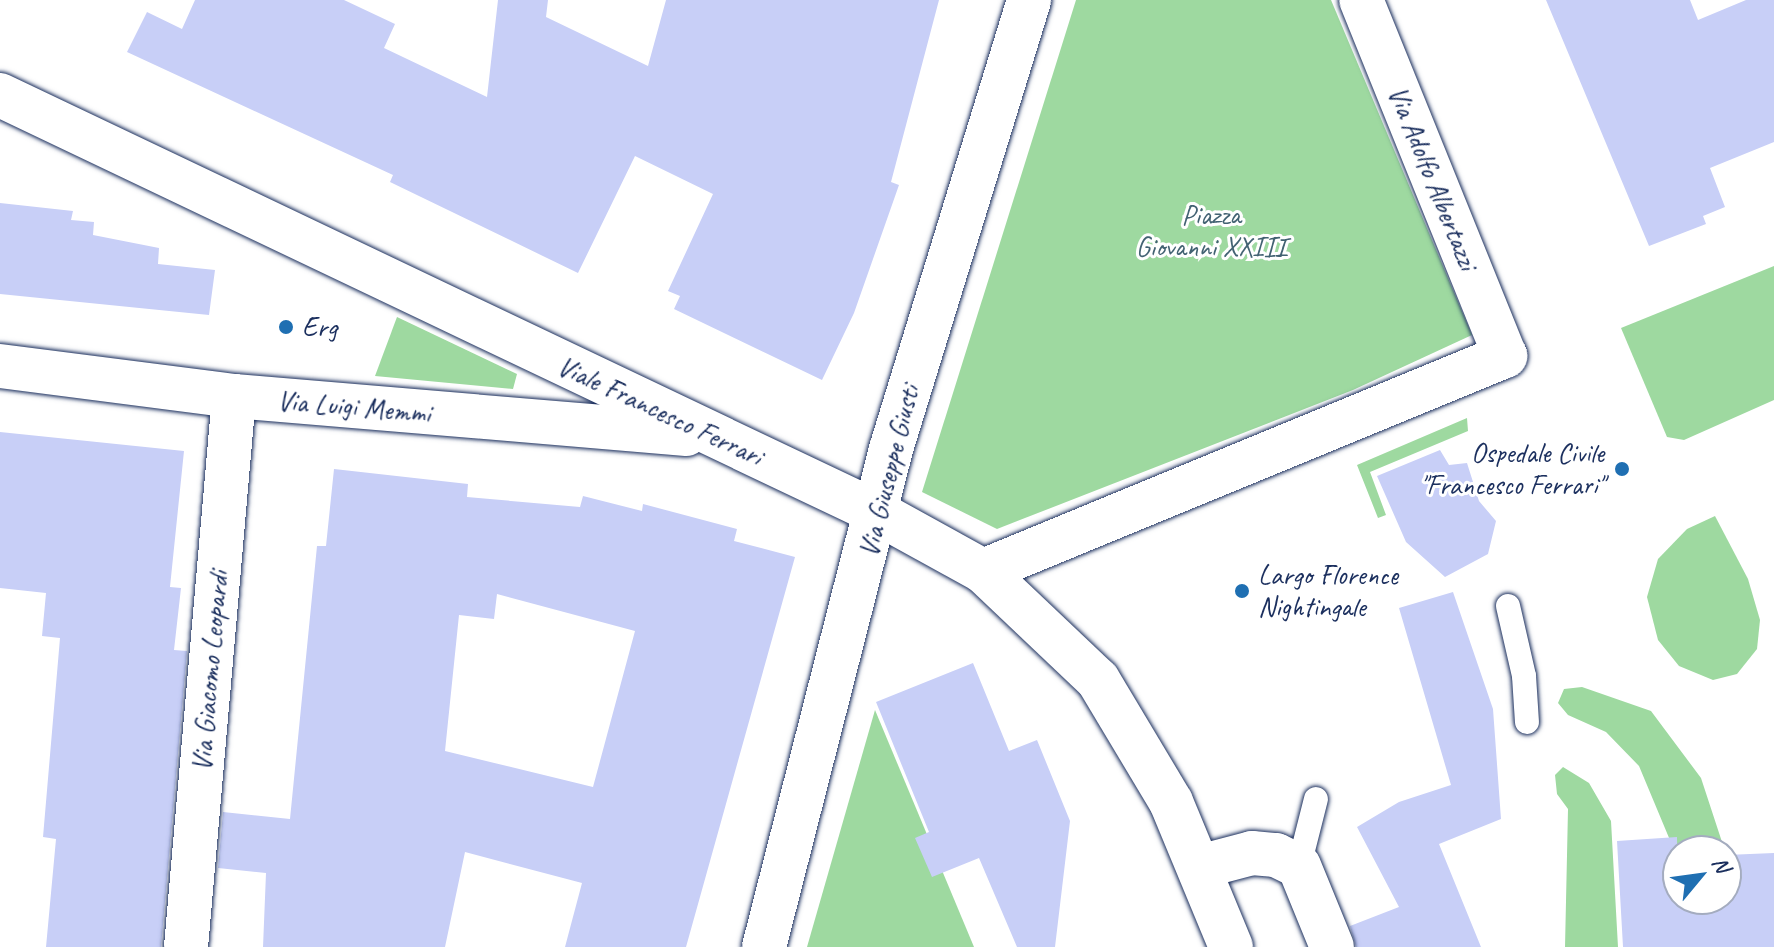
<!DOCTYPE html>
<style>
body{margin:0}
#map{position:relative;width:1774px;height:947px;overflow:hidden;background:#fff;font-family:Caveat,sans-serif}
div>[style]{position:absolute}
.green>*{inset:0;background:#9ed9a0}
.building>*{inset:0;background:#c8cff7}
.roads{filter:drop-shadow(0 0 2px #1b2f5e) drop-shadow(0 0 2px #1b2f5e)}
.service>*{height:24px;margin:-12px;padding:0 12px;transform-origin:12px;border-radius:12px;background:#fff}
.minor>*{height:44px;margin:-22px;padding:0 22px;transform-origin:22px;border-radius:22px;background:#fff}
.tertiary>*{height:44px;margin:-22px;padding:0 22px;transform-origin:22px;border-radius:22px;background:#fff}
.dots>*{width:22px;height:22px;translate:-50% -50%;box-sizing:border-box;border:4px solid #fff;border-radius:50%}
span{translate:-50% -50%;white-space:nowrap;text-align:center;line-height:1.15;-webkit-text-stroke:6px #fff;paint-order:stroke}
.street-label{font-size:28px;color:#1b2f5e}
.park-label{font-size:28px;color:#426272}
.poi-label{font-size:28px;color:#1b2f5e}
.left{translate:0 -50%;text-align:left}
.right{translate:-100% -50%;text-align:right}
.north{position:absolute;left:1662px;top:835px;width:80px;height:80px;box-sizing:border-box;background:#fff;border:2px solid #a4acbf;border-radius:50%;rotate:61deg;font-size:22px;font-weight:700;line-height:32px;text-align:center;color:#1b2f5e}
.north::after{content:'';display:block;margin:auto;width:28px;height:36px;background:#1f6fb2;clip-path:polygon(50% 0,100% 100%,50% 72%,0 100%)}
</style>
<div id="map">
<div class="green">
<div style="clip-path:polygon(1076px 0,1331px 0,1472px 335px,1353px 390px,997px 529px,922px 492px)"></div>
<div style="clip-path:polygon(1774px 266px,1774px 400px,1684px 440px,1667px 437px,1621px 328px)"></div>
<div style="clip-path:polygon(397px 317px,517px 374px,513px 389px,375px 376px)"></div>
<div style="clip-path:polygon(1467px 418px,1468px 431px,1370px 472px,1386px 515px,1378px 518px,1357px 465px)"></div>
<div style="clip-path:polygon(1715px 516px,1748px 579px,1760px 620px,1757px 649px,1737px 674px,1713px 680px,1679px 666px,1658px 640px,1647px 597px,1658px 559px,1687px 529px)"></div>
<div style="clip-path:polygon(1582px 687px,1651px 711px,1701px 778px,1722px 842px,1672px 845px,1639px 766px,1606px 732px,1568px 715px,1558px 703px,1564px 689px)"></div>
<div style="clip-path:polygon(875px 710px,974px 947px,807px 947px)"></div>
<div style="clip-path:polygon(1563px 767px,1589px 783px,1611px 821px,1618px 947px,1565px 947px,1568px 809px,1557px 794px,1555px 775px)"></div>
</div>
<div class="building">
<div style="clip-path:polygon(195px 0,344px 0,395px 24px,384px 48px,487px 97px,498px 0,548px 0,546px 17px,648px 66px,666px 0,939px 0,891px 182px,899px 185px,854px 313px,822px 380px,674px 309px,680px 296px,668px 291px,713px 194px,635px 156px,578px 273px,390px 182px,393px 175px,127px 52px,147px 12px,182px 29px)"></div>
<div style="clip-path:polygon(1546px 0,1690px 0,1698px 20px,1746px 0,1774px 0,1774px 142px,1710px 168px,1725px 207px,1703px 216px,1706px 224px,1649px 246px)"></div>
<div style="clip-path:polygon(0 203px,73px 211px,71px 220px,94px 222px,93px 235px,159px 248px,158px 264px,215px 270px,209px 315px,0 294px)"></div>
<div style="clip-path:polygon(0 432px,184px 451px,170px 587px,181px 588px,174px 650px,187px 651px,161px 947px,46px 947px,56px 839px,43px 837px,60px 638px,42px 636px,46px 593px,0 588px)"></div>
<div style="clip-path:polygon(1440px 450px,1449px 465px,1467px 463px,1479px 501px,1496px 521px,1488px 554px,1445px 577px,1406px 542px,1377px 476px)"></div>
<div style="clip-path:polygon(evenodd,334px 469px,468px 484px,467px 497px,580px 507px,583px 496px,642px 511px,643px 504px,737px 529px,734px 541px,795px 557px,686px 947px,565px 947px,582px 883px,465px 852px,445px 947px,263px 947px,266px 873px,218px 868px,223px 812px,290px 819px,317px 546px,326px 546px,334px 469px,497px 594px,635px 631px,593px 787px,445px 751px,459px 615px,494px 619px,497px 594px)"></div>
<div style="clip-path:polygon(1453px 592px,1493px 709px,1501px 819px,1439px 844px,1481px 947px,1356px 947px,1350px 926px,1399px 907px,1357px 827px,1399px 802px,1451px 785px,1399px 608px)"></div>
<div style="clip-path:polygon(973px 663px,1009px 751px,1037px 740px,1070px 821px,1055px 947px,1017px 947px,979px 858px,932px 877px,915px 838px,929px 832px,876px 702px)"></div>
<div style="clip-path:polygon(1677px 837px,1678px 899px,1726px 899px,1726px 855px,1774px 853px,1774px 947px,1623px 947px,1617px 841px)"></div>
</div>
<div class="roads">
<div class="service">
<div style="left:1508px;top:606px;width:72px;rotate:77.1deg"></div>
<div style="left:1524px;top:676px;width:46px;rotate:86.3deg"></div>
<div style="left:1299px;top:866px;width:69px;rotate:-75.8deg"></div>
</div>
<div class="minor">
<div style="left:983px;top:571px;width:565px;rotate:-22.39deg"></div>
<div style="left:1505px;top:356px;width:384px;rotate:-112deg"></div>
<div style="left:1199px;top:867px;width:55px;rotate:-14.8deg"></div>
<div style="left:1252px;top:853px;width:24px;rotate:5deg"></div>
<div style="left:1276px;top:855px;width:25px;rotate:26deg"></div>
<div style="left:1299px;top:866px;width:87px;rotate:67.8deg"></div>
<div style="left:186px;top:947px;width:553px;rotate:-85.02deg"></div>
<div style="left:764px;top:947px;width:514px;rotate:-75.69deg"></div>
<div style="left:891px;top:449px;width:470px;rotate:-72.9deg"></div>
</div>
<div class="tertiary">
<div style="left:0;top:95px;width:970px;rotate:25.46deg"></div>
<div style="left:876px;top:512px;width:122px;rotate:28.9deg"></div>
<div style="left:983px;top:571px;width:158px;rotate:43.5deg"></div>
<div style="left:1098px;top:680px;width:142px;rotate:59.1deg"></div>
<div style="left:1171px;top:802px;width:157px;rotate:67.5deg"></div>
<div style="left:0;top:366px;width:236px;rotate:7.3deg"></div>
<div style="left:234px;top:396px;width:454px;rotate:4.8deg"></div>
</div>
</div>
<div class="dots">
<div style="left:286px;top:327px;background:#1f6fb2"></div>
<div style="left:1622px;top:469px;background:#1f6fb2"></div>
<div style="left:1242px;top:591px;background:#1f6fb2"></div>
</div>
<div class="street-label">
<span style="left:1433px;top:178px;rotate:68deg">Via Adolfo Albertazzi</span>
<span style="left:354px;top:407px;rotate:5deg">Via Luigi Memmi</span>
<span style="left:660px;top:411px;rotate:25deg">Viale Francesco Ferrari</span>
<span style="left:889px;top:471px;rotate:-76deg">Via Giuseppe Giusti</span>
<span style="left:210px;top:671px;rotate:-85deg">Via Giacomo Leopardi</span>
</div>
<div class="park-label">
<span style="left:1211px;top:231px">Piazza<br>Giovanni XXIII</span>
</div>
<div class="poi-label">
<span class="left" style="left:302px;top:327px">Erg</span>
<span class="right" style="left:1604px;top:469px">Ospedale Civile<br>"Francesco Ferrari"</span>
<span class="left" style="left:1258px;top:591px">Largo Florence<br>Nightingale</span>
</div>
<div class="north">N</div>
</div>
